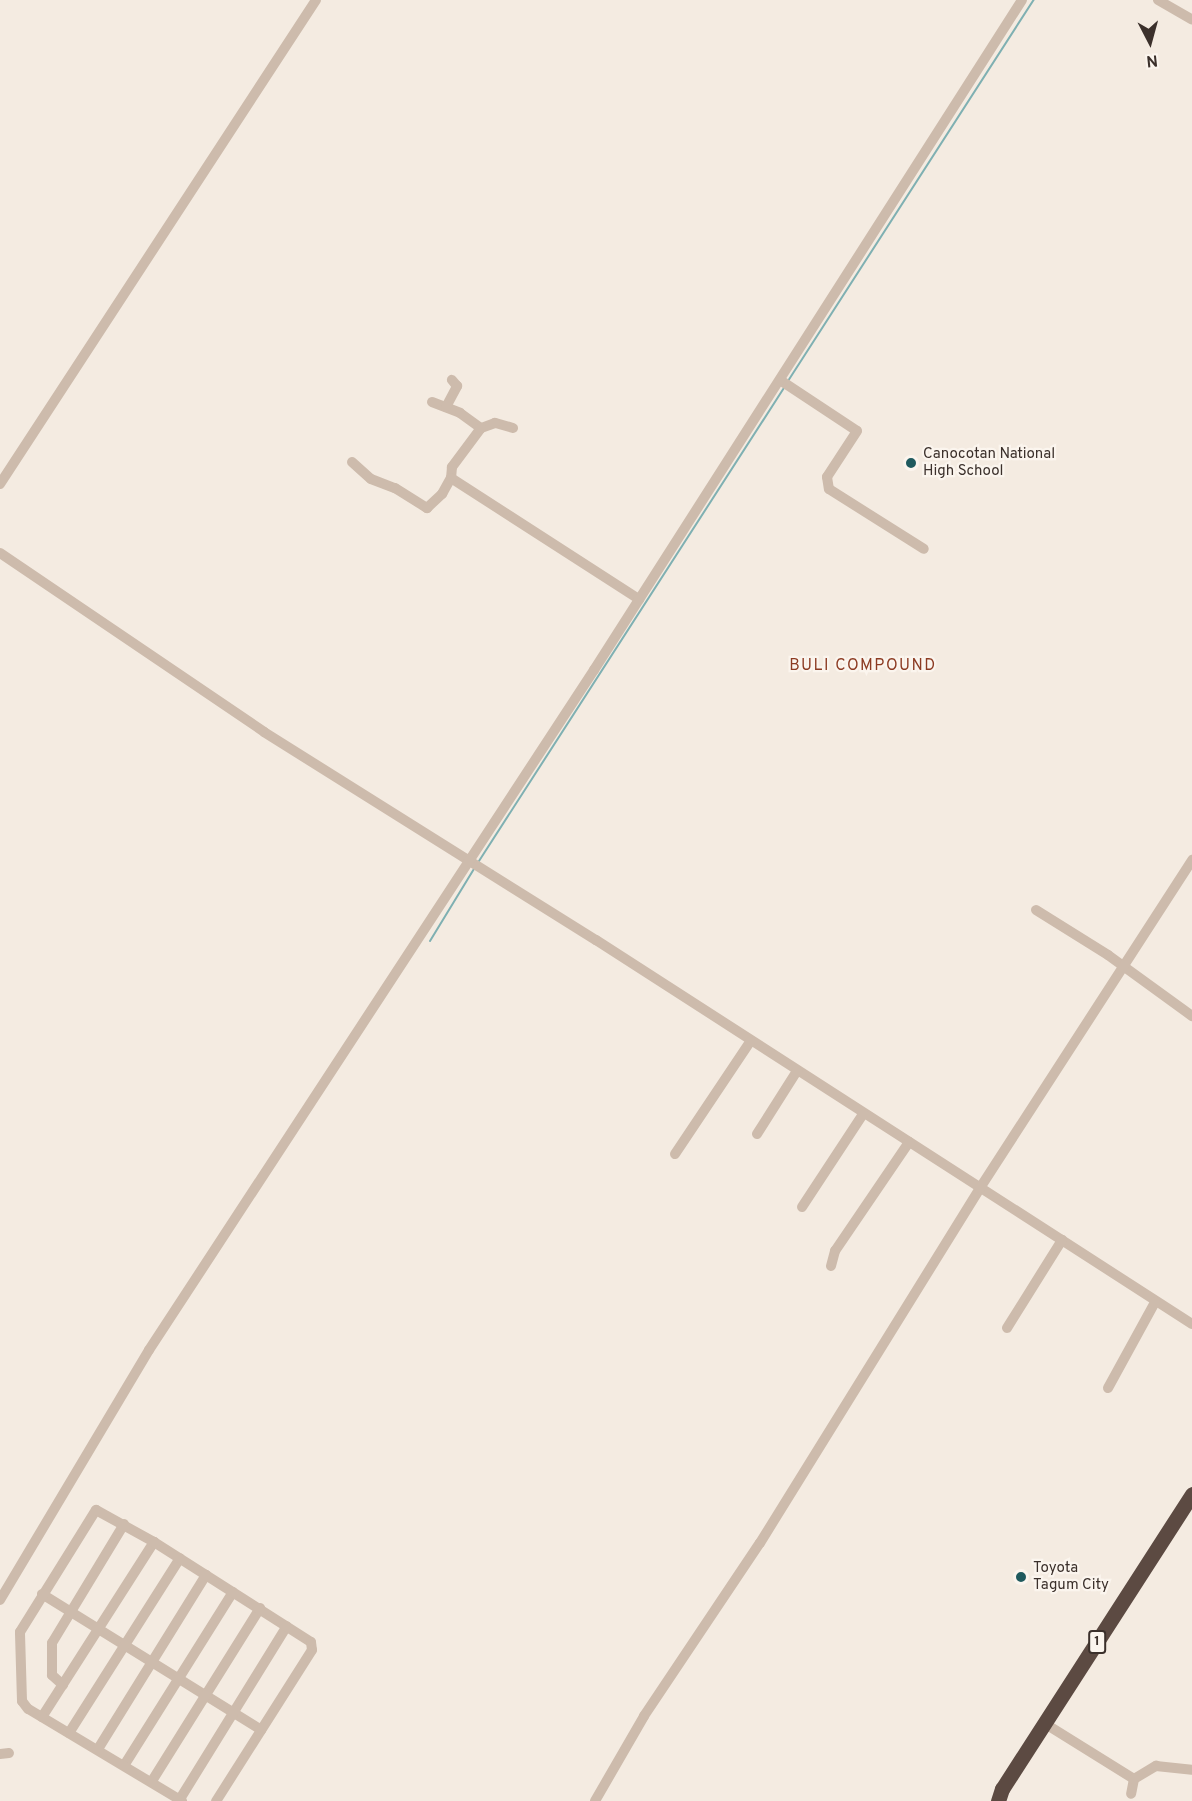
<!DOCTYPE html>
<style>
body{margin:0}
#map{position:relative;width:1192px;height:1801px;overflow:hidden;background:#f4ebe1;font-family:Overpass,sans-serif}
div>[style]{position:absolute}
.stream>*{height:2px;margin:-1px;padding:0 1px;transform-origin:1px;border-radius:1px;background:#7fb0b2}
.minor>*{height:10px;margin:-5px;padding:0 5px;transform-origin:5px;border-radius:5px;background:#cdbbac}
.highway>*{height:15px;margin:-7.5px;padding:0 7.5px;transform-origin:7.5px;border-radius:7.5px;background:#5c4a42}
.dots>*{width:16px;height:16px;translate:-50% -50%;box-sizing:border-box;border:3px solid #fbf5ee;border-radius:50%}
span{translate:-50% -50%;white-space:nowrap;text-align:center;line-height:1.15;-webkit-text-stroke:4.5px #fbf5ee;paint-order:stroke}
.shield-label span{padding:2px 4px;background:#fbf5ee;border:2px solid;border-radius:4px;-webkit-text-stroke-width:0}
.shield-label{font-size:14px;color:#3b302b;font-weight:700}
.poi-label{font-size:15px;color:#3b302b}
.left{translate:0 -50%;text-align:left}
.neighbourhood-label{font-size:16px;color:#8c3b22;letter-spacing:1.5px}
.north{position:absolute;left:1120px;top:12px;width:60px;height:60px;-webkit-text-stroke:4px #fbf5ee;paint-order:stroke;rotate:174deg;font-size:16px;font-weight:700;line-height:24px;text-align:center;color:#3b302b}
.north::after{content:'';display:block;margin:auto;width:21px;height:27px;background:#3b302b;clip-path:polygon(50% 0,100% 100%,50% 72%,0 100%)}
</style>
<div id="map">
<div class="stream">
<div style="left:788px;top:381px;width:454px;rotate:-57.2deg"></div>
<div style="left:479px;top:861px;width:563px;rotate:-57.19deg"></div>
<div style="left:430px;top:941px;width:84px;rotate:-58.6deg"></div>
</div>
<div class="minor">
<div style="left:1158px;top:0;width:39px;rotate:30deg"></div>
<div style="left:780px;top:380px;width:92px;rotate:33.5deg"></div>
<div style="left:857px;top:431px;width:55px;rotate:123.1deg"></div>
<div style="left:827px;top:477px;width:12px;rotate:81deg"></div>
<div style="left:829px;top:489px;width:112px;rotate:32.3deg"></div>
<div style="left:432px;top:402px;width:30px;rotate:21deg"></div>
<div style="left:460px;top:413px;width:26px;rotate:36deg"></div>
<div style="left:446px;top:407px;width:24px;rotate:-62deg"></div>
<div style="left:457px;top:386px;width:8px;rotate:-130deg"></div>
<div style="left:513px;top:428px;width:19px;rotate:-164deg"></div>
<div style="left:495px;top:423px;width:15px;rotate:160deg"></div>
<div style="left:481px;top:428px;width:49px;rotate:126.6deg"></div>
<div style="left:452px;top:467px;width:11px;rotate:95deg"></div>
<div style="left:451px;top:478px;width:224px;rotate:32.8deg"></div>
<div style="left:352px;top:462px;width:25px;rotate:42deg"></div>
<div style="left:371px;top:479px;width:26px;rotate:21deg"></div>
<div style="left:395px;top:488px;width:38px;rotate:32deg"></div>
<div style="left:427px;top:508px;width:21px;rotate:-43deg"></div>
<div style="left:442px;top:494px;width:18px;rotate:-61deg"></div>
<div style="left:0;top:484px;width:578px;rotate:-56.86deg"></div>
<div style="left:0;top:553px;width:319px;rotate:34.1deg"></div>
<div style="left:264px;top:732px;width:392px;rotate:32.1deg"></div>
<div style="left:596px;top:940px;width:709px;rotate:32.79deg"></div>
<div style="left:1036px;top:910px;width:85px;rotate:32deg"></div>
<div style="left:1108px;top:955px;width:104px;rotate:36deg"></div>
<div style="left:757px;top:1134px;width:75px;rotate:-57.6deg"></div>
<div style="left:675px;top:1154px;width:135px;rotate:-56.2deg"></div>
<div style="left:802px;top:1207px;width:111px;rotate:-56.7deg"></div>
<div style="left:831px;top:1266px;width:16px;rotate:-75deg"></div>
<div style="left:835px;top:1251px;width:132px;rotate:-55.8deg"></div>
<div style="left:1007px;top:1328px;width:104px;rotate:-58deg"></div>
<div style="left:1108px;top:1388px;width:98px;rotate:-61.3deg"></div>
<div style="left:42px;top:1594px;width:258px;rotate:31.8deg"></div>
<div style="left:0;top:1600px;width:291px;rotate:-59.2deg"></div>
<div style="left:149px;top:1350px;width:813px;rotate:-56.8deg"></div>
<div style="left:594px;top:670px;width:795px;rotate:-57.43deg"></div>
<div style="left:63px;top:1685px;width:15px;rotate:-138deg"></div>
<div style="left:52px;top:1675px;width:32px;rotate:-90deg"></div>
<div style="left:52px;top:1643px;width:139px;rotate:-58.8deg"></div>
<div style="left:42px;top:1717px;width:208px;rotate:-57.4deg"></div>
<div style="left:1044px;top:1723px;width:106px;rotate:31.9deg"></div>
<div style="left:1134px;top:1779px;width:15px;rotate:101deg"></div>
<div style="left:69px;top:1733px;width:207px;rotate:-57.6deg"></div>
<div style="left:98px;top:1749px;width:205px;rotate:-58.2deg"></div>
<div style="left:0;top:1754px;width:9px;rotate:-6deg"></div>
<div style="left:125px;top:1764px;width:203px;rotate:-57.9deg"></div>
<div style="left:1134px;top:1779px;width:26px;rotate:-31deg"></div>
<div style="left:1156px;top:1766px;width:36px;rotate:6deg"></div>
<div style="left:152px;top:1781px;width:204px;rotate:-58deg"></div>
<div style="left:180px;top:1799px;width:203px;rotate:-58.3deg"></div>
<div style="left:182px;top:1801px;width:179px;rotate:-149.1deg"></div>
<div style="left:28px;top:1709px;width:10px;rotate:-127deg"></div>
<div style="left:22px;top:1701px;width:69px;rotate:-91.7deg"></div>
<div style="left:20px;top:1632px;width:144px;rotate:-58.1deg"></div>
<div style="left:96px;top:1510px;width:66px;rotate:28.9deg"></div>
<div style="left:154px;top:1542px;width:186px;rotate:32.5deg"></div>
<div style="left:311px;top:1642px;width:8px;rotate:83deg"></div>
<div style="left:312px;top:1650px;width:179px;rotate:122.4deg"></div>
<div style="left:595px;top:1801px;width:98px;rotate:-60deg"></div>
<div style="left:644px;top:1716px;width:208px;rotate:-56.2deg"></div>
<div style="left:760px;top:1543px;width:418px;rotate:-58.2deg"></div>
<div style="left:980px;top:1188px;width:391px;rotate:-57.1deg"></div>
</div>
<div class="highway">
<div style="left:998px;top:1801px;width:13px;rotate:-72deg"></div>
<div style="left:1002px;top:1789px;width:351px;rotate:-57.2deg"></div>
</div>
<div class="dots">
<div style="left:911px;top:463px;background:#1f5a5e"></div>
<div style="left:1021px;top:1577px;background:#1f5a5e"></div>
</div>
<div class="shield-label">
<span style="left:1097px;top:1642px">1</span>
</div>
<div class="poi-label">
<span class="left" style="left:923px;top:463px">Canocotan National<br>High School</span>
<span class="left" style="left:1033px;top:1577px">Toyota<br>Tagum City</span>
</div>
<div class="neighbourhood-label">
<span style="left:863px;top:666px">BULI COMPOUND</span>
</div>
<div class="north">N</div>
</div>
